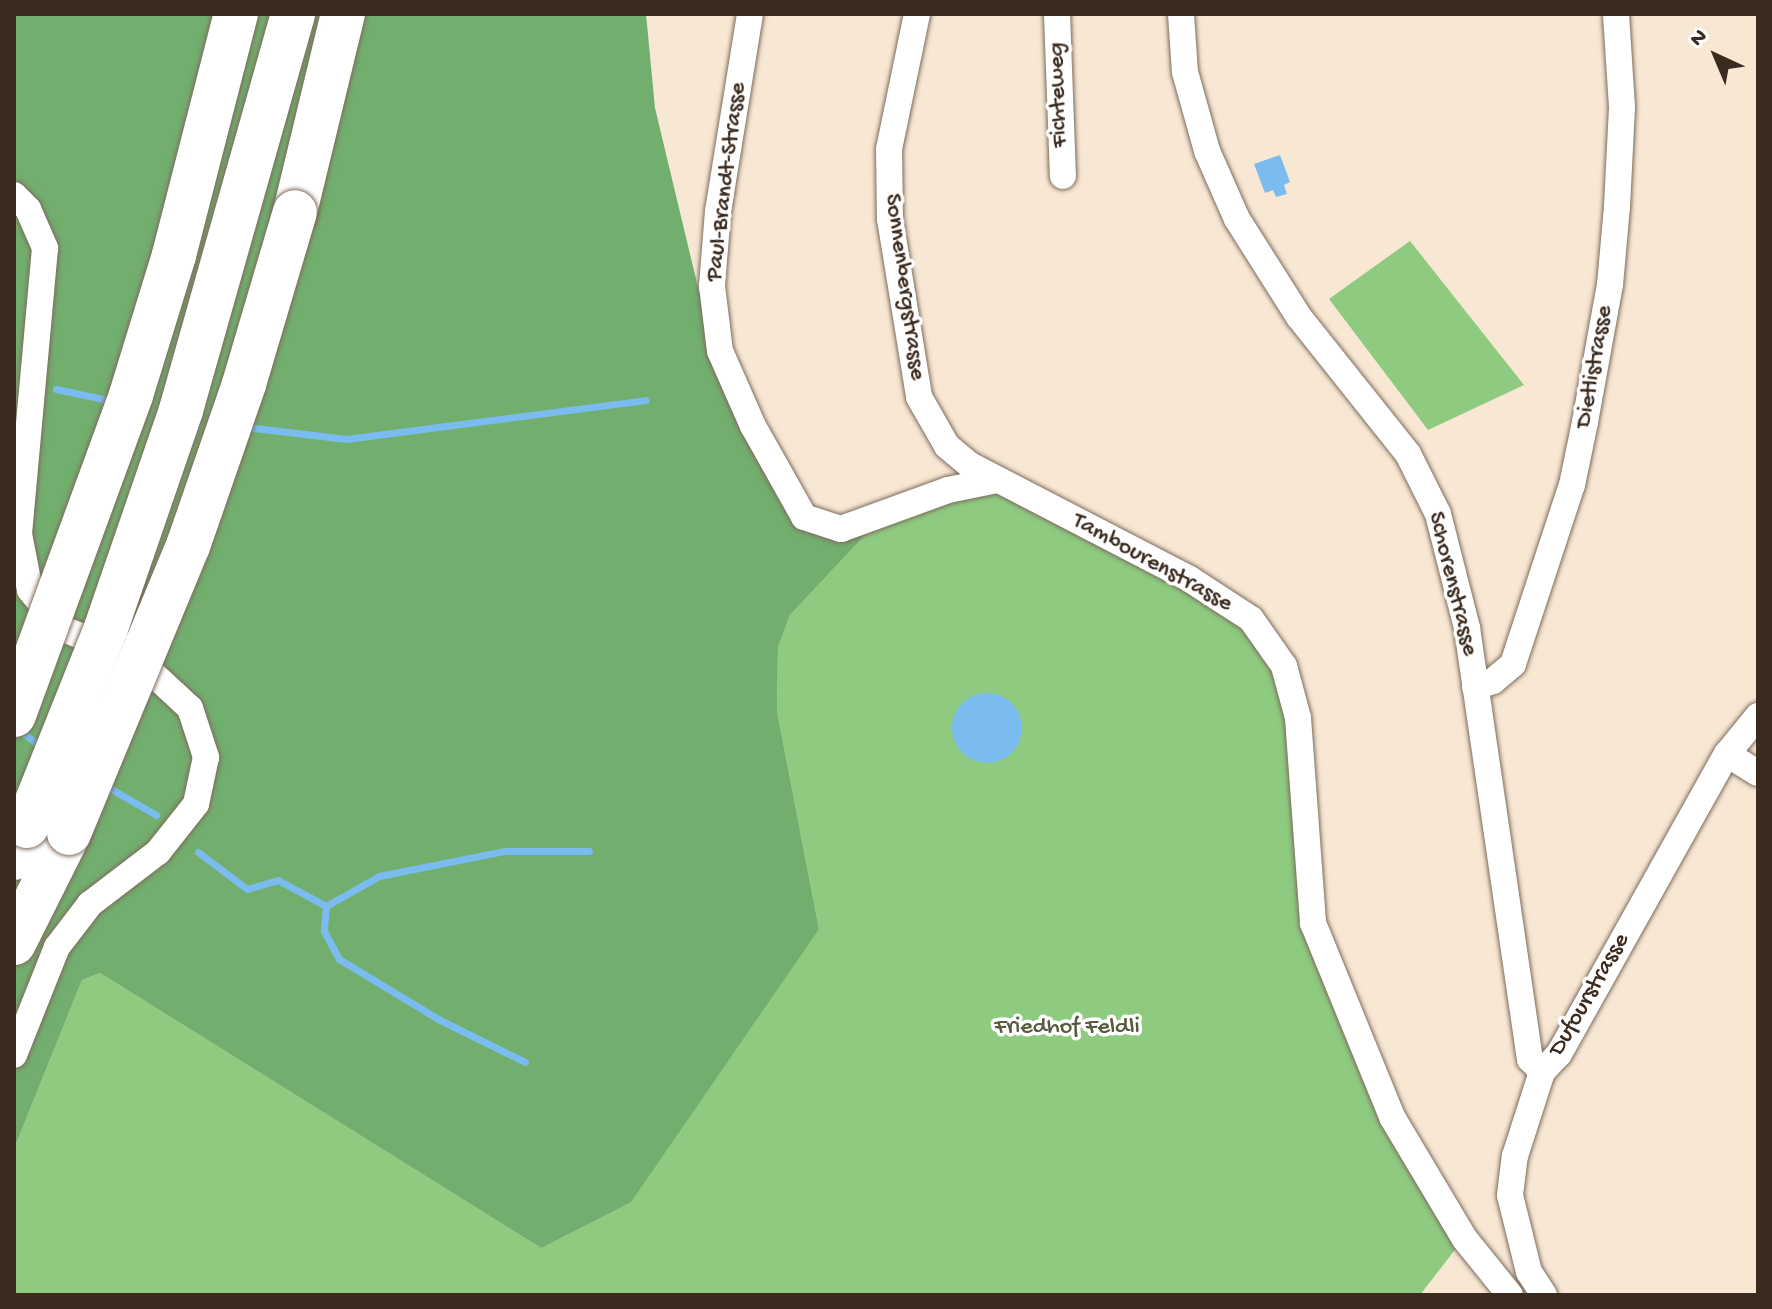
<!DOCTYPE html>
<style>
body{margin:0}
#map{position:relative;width:1772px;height:1309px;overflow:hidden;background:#f7e7d3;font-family:"Gochi Hand",sans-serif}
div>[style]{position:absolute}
.green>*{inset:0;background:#8eca80}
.forest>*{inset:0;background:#72ae6e}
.water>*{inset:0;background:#7bbcf0}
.round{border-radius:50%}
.stream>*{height:7px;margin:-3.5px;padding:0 3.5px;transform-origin:3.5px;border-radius:3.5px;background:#7bbcf0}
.roads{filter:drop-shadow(0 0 2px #7d6c5d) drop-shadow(0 0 2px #7d6c5d)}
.street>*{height:26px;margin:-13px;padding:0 13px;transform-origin:13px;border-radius:13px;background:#fff}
.highway>*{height:44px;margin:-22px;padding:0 22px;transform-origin:22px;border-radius:22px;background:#fff}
.bridges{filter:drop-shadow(0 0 2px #7d6c5d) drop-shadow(0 0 2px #7d6c5d)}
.highway-bridge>*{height:44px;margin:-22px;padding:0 22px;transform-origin:22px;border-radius:22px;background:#fff}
span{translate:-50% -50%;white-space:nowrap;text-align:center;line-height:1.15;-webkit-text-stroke:7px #fff;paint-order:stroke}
.street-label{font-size:24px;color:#3b2a1e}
.park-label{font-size:24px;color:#545a3b}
.frame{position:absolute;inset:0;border:16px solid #3b2a1e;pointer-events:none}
.north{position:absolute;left:1676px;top:16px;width:80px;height:80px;-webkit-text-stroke:6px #fff;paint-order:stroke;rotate:316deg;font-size:22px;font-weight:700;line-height:32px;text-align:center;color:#3b2a1e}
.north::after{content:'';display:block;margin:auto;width:28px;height:36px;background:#3b2a1e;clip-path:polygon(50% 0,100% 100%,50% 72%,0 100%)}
</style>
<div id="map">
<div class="green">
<div style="clip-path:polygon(1410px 241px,1524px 385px,1428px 430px,1329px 299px)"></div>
<div style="clip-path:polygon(997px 480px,1188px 578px,1284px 666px,1314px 923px,1464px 1238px,1420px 1295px,14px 1295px,14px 1149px,82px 980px,100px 973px,541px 1248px,819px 929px,777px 711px,778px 647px,790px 615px,885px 514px)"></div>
</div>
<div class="forest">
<div style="clip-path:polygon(14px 14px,646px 14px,655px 108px,707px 325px,804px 517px,885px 514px,790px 615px,778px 647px,777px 711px,819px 929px,631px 1202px,541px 1248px,100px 973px,82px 980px,14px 1149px)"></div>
</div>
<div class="water">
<div style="clip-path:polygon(1280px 155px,1290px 182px,1284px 185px,1287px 194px,1276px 197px,1273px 190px,1265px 193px,1254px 164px)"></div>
<div class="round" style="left:952px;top:693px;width:70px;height:70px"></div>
</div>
<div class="stream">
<div style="left:56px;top:389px;width:57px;rotate:12.1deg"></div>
<div style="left:246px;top:427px;width:101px;rotate:6.8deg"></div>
<div style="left:346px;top:439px;width:302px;rotate:-7.4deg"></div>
<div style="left:19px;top:729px;width:31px;rotate:40deg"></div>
<div style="left:106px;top:786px;width:58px;rotate:30.1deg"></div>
<div style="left:198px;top:852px;width:61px;rotate:37.1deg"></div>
<div style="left:247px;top:889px;width:32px;rotate:-16deg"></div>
<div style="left:278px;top:880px;width:55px;rotate:28.4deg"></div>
<div style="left:326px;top:906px;width:25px;rotate:95deg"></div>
<div style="left:324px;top:931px;width:32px;rotate:62deg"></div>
<div style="left:339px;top:959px;width:116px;rotate:31.2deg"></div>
<div style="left:438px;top:1019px;width:97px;rotate:26.3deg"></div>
<div style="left:326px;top:906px;width:61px;rotate:-29.5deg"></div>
<div style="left:379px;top:876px;width:127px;rotate:-11.3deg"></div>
<div style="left:504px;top:851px;width:85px"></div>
</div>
<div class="roads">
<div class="street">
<div style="left:750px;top:14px;width:200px;rotate:99.2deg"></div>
<div style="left:718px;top:211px;width:75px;rotate:94.6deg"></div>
<div style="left:712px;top:286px;width:65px;rotate:83deg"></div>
<div style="left:720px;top:351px;width:82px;rotate:66.3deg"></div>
<div style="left:753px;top:426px;width:104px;rotate:60.7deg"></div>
<div style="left:804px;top:517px;width:39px;rotate:18deg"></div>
<div style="left:841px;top:529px;width:114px;rotate:-20deg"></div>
<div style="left:948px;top:490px;width:50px;rotate:-11.5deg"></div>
<div style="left:917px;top:14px;width:138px;rotate:101.7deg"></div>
<div style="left:889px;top:149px;width:70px;rotate:89.2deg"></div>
<div style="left:890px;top:219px;width:180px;rotate:80.7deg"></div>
<div style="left:919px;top:397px;width:56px;rotate:60.3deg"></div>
<div style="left:947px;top:446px;width:30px;rotate:40deg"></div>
<div style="left:970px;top:465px;width:246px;rotate:27.4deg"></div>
<div style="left:1188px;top:578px;width:75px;rotate:33.1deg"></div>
<div style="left:1251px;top:619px;width:57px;rotate:54.9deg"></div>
<div style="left:1284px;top:666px;width:54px;rotate:74.9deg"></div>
<div style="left:1298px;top:718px;width:206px;rotate:85.8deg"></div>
<div style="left:1313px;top:923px;width:209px;rotate:67.8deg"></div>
<div style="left:1392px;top:1117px;width:141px;rotate:59.2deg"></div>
<div style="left:1464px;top:1238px;width:73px;rotate:51.1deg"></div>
<div style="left:1057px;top:14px;width:162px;rotate:87.9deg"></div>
<div style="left:1181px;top:14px;width:58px;rotate:86.1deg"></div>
<div style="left:1185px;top:72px;width:82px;rotate:74.4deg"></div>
<div style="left:1207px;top:151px;width:74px;rotate:66.2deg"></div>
<div style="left:1237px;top:219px;width:116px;rotate:57.7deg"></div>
<div style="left:1299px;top:317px;width:175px;rotate:51.5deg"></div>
<div style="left:1408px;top:454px;width:67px;rotate:63.4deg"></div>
<div style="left:1438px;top:514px;width:118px;rotate:75.7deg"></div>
<div style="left:1467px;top:628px;width:436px;rotate:81.7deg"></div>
<div style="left:1530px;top:1059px;width:18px;rotate:47deg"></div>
<div style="left:14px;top:195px;width:20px;rotate:45deg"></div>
<div style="left:28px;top:209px;width:43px;rotate:66.4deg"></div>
<div style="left:45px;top:248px;width:287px;rotate:95.2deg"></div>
<div style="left:19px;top:534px;width:57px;rotate:78.9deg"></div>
<div style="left:30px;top:590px;width:49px;rotate:50.8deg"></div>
<div style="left:61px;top:628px;width:82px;rotate:22.2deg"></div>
<div style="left:137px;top:659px;width:72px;rotate:42.8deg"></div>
<div style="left:190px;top:708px;width:52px;rotate:71.9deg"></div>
<div style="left:206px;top:757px;width:48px;rotate:102deg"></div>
<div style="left:196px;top:804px;width:61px;rotate:128.4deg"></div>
<div style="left:158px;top:852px;width:86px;rotate:142.6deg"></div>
<div style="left:90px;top:904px;width:54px;rotate:127.5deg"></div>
<div style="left:57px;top:947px;width:116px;rotate:111.7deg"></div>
<div style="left:1475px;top:687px;width:19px;rotate:-18deg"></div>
<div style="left:1493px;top:681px;width:26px;rotate:-40deg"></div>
<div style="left:1513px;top:664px;width:188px;rotate:-71.8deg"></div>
<div style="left:1572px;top:485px;width:64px;rotate:-78.3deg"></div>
<div style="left:1585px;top:422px;width:139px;rotate:-79.7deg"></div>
<div style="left:1610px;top:285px;width:79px;rotate:-84.9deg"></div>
<div style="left:1617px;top:206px;width:99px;rotate:-87.1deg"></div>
<div style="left:1622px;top:107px;width:93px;rotate:-93.7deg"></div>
<div style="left:1727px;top:754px;width:36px;rotate:32deg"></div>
<div style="left:1544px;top:1295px;width:27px;rotate:-123deg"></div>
<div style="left:1529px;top:1272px;width:79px;rotate:-103.9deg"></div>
<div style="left:1510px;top:1195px;width:39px;rotate:-83deg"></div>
<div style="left:1515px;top:1156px;width:88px;rotate:-72.2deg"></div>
<div style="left:1542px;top:1072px;width:25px;rotate:-47deg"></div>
<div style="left:1559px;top:1054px;width:344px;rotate:-60.8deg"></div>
<div style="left:1727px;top:754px;width:49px;rotate:-50.8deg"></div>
</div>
<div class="highway">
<div style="left:295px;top:212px;width:204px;rotate:-76.4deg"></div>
<div style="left:14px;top:858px;width:35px;rotate:-68deg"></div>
<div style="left:14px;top:943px;width:123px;rotate:-63.4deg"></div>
</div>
</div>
<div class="bridges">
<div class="highway-bridge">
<div style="left:14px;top:715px;width:341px;rotate:-69.9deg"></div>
<div style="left:131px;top:395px;width:146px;rotate:-72.9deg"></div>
<div style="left:174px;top:255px;width:249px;rotate:-75.6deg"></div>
<div style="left:27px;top:826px;width:213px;rotate:-68.2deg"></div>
<div style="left:106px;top:628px;width:231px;rotate:-71deg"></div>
<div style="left:181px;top:410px;width:412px;rotate:-74.2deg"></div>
<div style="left:69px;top:833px;width:311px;rotate:-67.5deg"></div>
<div style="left:188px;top:546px;width:171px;rotate:-70.9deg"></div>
<div style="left:244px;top:384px;width:179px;rotate:-73.5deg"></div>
</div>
</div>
<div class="street-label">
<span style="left:1059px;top:95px;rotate:-92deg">Fichteweg</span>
<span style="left:727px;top:182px;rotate:-83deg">Paul-Brandt-Strasse</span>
<span style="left:904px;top:287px;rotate:82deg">Sonnenbergstrasse</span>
<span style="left:1595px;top:367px;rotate:-80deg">Dietlistrasse</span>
<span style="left:1152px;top:563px;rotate:29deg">Tambourenstrasse</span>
<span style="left:1452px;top:584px;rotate:76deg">Schorenstrasse</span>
<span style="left:1590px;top:995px;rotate:-60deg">Dufourstrasse</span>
</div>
<div class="park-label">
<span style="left:1067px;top:1028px">Friedhof Feldli</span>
</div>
<div class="frame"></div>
<div class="north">N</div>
</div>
